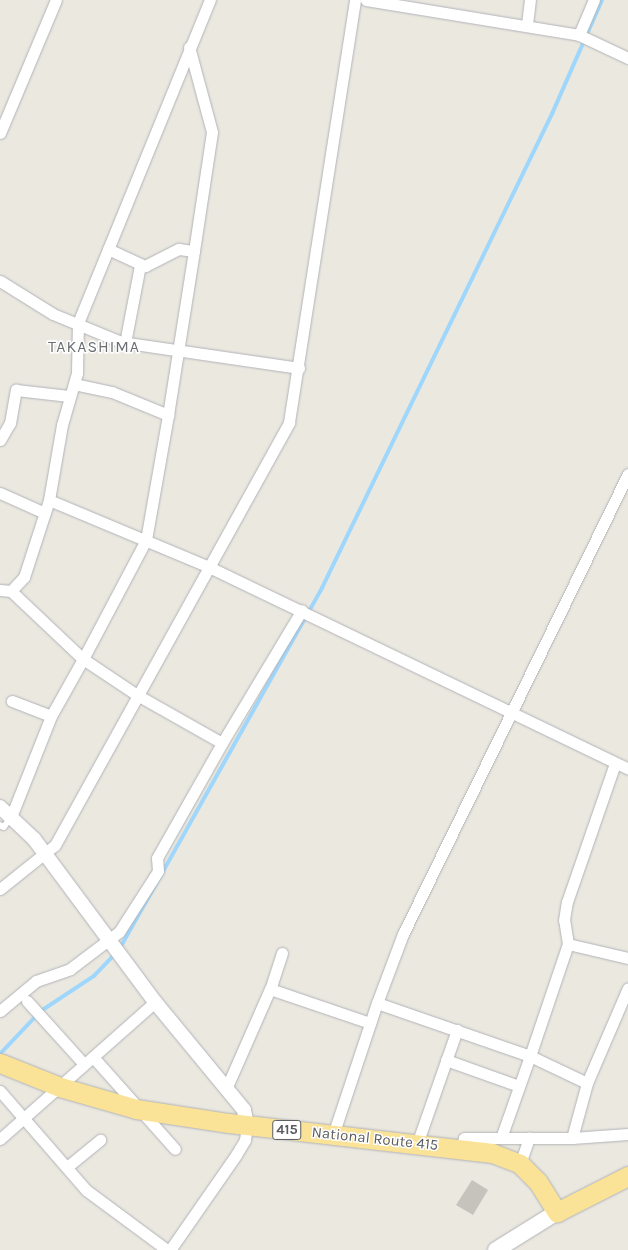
<!DOCTYPE html>
<style>
body{margin:0}
#map{position:relative;width:628px;height:1250px;overflow:hidden;background:#ebe8e0;font-family:Karla,sans-serif}
div>[style]{position:absolute}
.stream>*{height:3.5px;margin:-1.75px;padding:0 1.75px;transform-origin:1.75px;border-radius:1.75px;background:#9fd7fc}
.building>*{inset:0;background:#c6c3bd}
.roads{filter:drop-shadow(0 0 1px #b1b3b7) drop-shadow(0 0 1px #b1b3b7)}
.service>*{height:5.5px;margin:-2.75px;padding:0 2.75px;transform-origin:2.75px;border-radius:2.75px;background:#fff}
.minor>*{height:11px;margin:-5.5px;padding:0 5.5px;transform-origin:5.5px;border-radius:5.5px;background:#fff}
.tertiary>*{height:14px;margin:-7px;padding:0 7px;transform-origin:7px;border-radius:7px;background:#fff}
.secondary>*{height:16px;margin:-8px;padding:0 8px;transform-origin:8px;border-radius:8px;background:#fff}
.trunk>*{height:19px;margin:-9.5px;padding:0 9.5px;transform-origin:9.5px;border-radius:9.5px;background:#fae296}
span{translate:-50% -50%;white-space:nowrap;text-align:center;line-height:1.15;-webkit-text-stroke:3px #fff;paint-order:stroke}
.shield-label span{padding:1px 3px;background:#fff;border:1px solid;border-radius:3px;-webkit-text-stroke-width:0}
.shield-label{font-size:14px;color:#595c60;font-weight:700}
.street-label{font-size:15px;color:#595c60}
.neighbourhood-label{font-size:16px;color:#6a6e72;letter-spacing:1px}
</style>
<div id="map">
<div class="stream">
<div style="left:119px;top:950px;width:415px;rotate:-60.7deg"></div>
<div style="left:322px;top:588px;width:527px;rotate:-64.12deg"></div>
<div style="left:552px;top:114px;width:124px;rotate:-66.3deg"></div>
<div style="left:0;top:1054px;width:59px;rotate:-46.4deg"></div>
<div style="left:41px;top:1011px;width:64px;rotate:-33.4deg"></div>
<div style="left:94px;top:976px;width:30px;rotate:-46deg"></div>
</div>
<div class="building">
<div style="clip-path:polygon(472px 1180px,488px 1190px,473px 1215px,456px 1205px)"></div>
</div>
<div class="roads">
<div class="service">
<div style="left:0;top:825px;width:4px;rotate:27deg"></div>
<div style="left:4px;top:827px;width:12px;rotate:-55deg"></div>
</div>
<div class="minor">
<div style="left:366px;top:0;width:216px;rotate:9.3deg"></div>
<div style="left:579px;top:35px;width:54px;rotate:25.1deg"></div>
<div style="left:527px;top:24px;width:24px;rotate:-83deg"></div>
<div style="left:579px;top:35px;width:38px;rotate:-67deg"></div>
<div style="left:0;top:133px;width:144px;rotate:-67.2deg"></div>
<div style="left:108px;top:249px;width:41px;rotate:24.7deg"></div>
<div style="left:145px;top:266px;width:38px;rotate:-27deg"></div>
<div style="left:179px;top:249px;width:15px;rotate:8deg"></div>
<div style="left:194px;top:251px;width:120px;rotate:-81.4deg"></div>
<div style="left:212px;top:132px;width:88px;rotate:-105.1deg"></div>
<div style="left:0;top:281px;width:62px;rotate:31.9deg"></div>
<div style="left:53px;top:314px;width:74px;rotate:22.4deg"></div>
<div style="left:121px;top:342px;width:180px;rotate:8.3deg"></div>
<div style="left:125px;top:343px;width:79px;rotate:-79.1deg"></div>
<div style="left:74px;top:384px;width:39px;rotate:12deg"></div>
<div style="left:112px;top:392px;width:61px;rotate:22.3deg"></div>
<div style="left:168px;top:415px;width:166px;rotate:-81deg"></div>
<div style="left:0;top:440px;width:20px;rotate:-60deg"></div>
<div style="left:10px;top:423px;width:34px;rotate:-80deg"></div>
<div style="left:16px;top:390px;width:53px;rotate:6.5deg"></div>
<div style="left:0;top:493px;width:49px;rotate:24deg"></div>
<div style="left:49px;top:500px;width:173px;rotate:22.7deg"></div>
<div style="left:209px;top:567px;width:465px;rotate:25.7deg"></div>
<div style="left:0;top:590px;width:11px;rotate:5deg"></div>
<div style="left:11px;top:591px;width:19px;rotate:-47deg"></div>
<div style="left:24px;top:577px;width:81px;rotate:-72deg"></div>
<div style="left:49px;top:500px;width:76px;rotate:-80.2deg"></div>
<div style="left:62px;top:425px;width:54px;rotate:-73.9deg"></div>
<div style="left:77px;top:373px;width:50px;rotate:-88.9deg"></div>
<div style="left:78px;top:323px;width:349px;rotate:-67.8deg"></div>
<div style="left:11px;top:591px;width:99px;rotate:43.4deg"></div>
<div style="left:83px;top:659px;width:65px;rotate:119.3deg"></div>
<div style="left:51px;top:716px;width:42px;rotate:-159deg"></div>
<div style="left:222px;top:743px;width:155px;rotate:-59deg"></div>
<div style="left:11px;top:817px;width:109px;rotate:-68.4deg"></div>
<div style="left:0;top:889px;width:70px;rotate:-38.7deg"></div>
<div style="left:55px;top:845px;width:483px;rotate:-61deg"></div>
<div style="left:289px;top:422px;width:427px;rotate:-81.1deg"></div>
<div style="left:568px;top:944px;width:24px;rotate:-99deg"></div>
<div style="left:564px;top:920px;width:18px;rotate:-81deg"></div>
<div style="left:567px;top:902px;width:147px;rotate:-70.9deg"></div>
<div style="left:282px;top:953px;width:38px;rotate:108deg"></div>
<div style="left:270px;top:989px;width:106px;rotate:18.8deg"></div>
<div style="left:27px;top:1001px;width:85px;rotate:47.9deg"></div>
<div style="left:377px;top:1003px;width:74px;rotate:-69.4deg"></div>
<div style="left:403px;top:934px;width:512px;rotate:-63.94deg"></div>
<div style="left:0;top:1011px;width:47px;rotate:-39.8deg"></div>
<div style="left:36px;top:981px;width:36px;rotate:-19deg"></div>
<div style="left:70px;top:969px;width:61px;rotate:-37.1deg"></div>
<div style="left:119px;top:932px;width:72px;rotate:-57.4deg"></div>
<div style="left:158px;top:871px;width:13px;rotate:-94deg"></div>
<div style="left:157px;top:858px;width:132px;rotate:-60.5deg"></div>
<div style="left:222px;top:743px;width:98px;rotate:-150.5deg"></div>
<div style="left:137px;top:695px;width:65px;rotate:-146.3deg"></div>
<div style="left:83px;top:659px;width:135px;rotate:-62.1deg"></div>
<div style="left:146px;top:540px;width:127px;rotate:-80deg"></div>
<div style="left:93px;top:1057px;width:123px;rotate:48.3deg"></div>
<div style="left:446px;top:1060px;width:77px;rotate:19.6deg"></div>
<div style="left:587px;top:1083px;width:63px;rotate:-154.7deg"></div>
<div style="left:530px;top:1056px;width:118px;rotate:-71.3deg"></div>
<div style="left:568px;top:944px;width:62px;rotate:13.1deg"></div>
<div style="left:226px;top:1089px;width:109px;rotate:-66.3deg"></div>
<div style="left:0;top:1091px;width:131px;rotate:49deg"></div>
<div style="left:86px;top:1190px;width:101px;rotate:36.5deg"></div>
<div style="left:333px;top:1135px;width:139px;rotate:-71.6deg"></div>
<div style="left:377px;top:1003px;width:162px;rotate:19.1deg"></div>
<div style="left:530px;top:1056px;width:87px;rotate:109.5deg"></div>
<div style="left:501px;top:1138px;width:28px"></div>
<div style="left:572px;top:1138px;width:56px;rotate:-4.1deg"></div>
<div style="left:0;top:1139px;width:207px;rotate:-41.5deg"></div>
<div style="left:417px;top:1144px;width:121px;rotate:-70.7deg"></div>
<div style="left:461px;top:1148px;width:10px;rotate:-73deg"></div>
<div style="left:464px;top:1138px;width:37px"></div>
<div style="left:520px;top:1164px;width:28px;rotate:-71deg"></div>
<div style="left:529px;top:1138px;width:43px"></div>
<div style="left:572px;top:1138px;width:57px;rotate:-74.7deg"></div>
<div style="left:587px;top:1083px;width:103px;rotate:-66.7deg"></div>
<div style="left:67px;top:1167px;width:43px;rotate:-39.3deg"></div>
<div style="left:170px;top:1250px;width:116px;rotate:-55.2deg"></div>
<div style="left:236px;top:1155px;width:17px;rotate:-59deg"></div>
<div style="left:245px;top:1140px;width:15px;rotate:-82deg"></div>
</div>
<div class="tertiary">
<div style="left:0;top:807px;width:47px;rotate:43.3deg"></div>
<div style="left:34px;top:839px;width:203px;rotate:53.4deg"></div>
<div style="left:155px;top:1002px;width:140px;rotate:50.5deg"></div>
<div style="left:244px;top:1110px;width:15px;rotate:79deg"></div>
</div>
<div class="secondary">
<div style="left:496px;top:1250px;width:72px;rotate:-31.9deg"></div>
</div>
<div class="trunk">
<div style="left:0;top:1063px;width:65px;rotate:21.8deg"></div>
<div style="left:60px;top:1087px;width:79px;rotate:16.1deg"></div>
<div style="left:136px;top:1109px;width:94px;rotate:8.6deg"></div>
<div style="left:229px;top:1123px;width:265px;rotate:6.5deg"></div>
<div style="left:492px;top:1153px;width:30px;rotate:21deg"></div>
<div style="left:520px;top:1164px;width:25px;rotate:45deg"></div>
<div style="left:538px;top:1182px;width:36px;rotate:58deg"></div>
<div style="left:557px;top:1212px;width:80px;rotate:-26.9deg"></div>
</div>
</div>
<div class="shield-label">
<span style="left:287px;top:1130px">415</span>
</div>
<div class="street-label">
<span style="left:375px;top:1139px;rotate:6deg">National Route 415</span>
</div>
<div class="neighbourhood-label">
<span style="left:94px;top:347px">TAKASHIMA</span>
</div>
</div>
